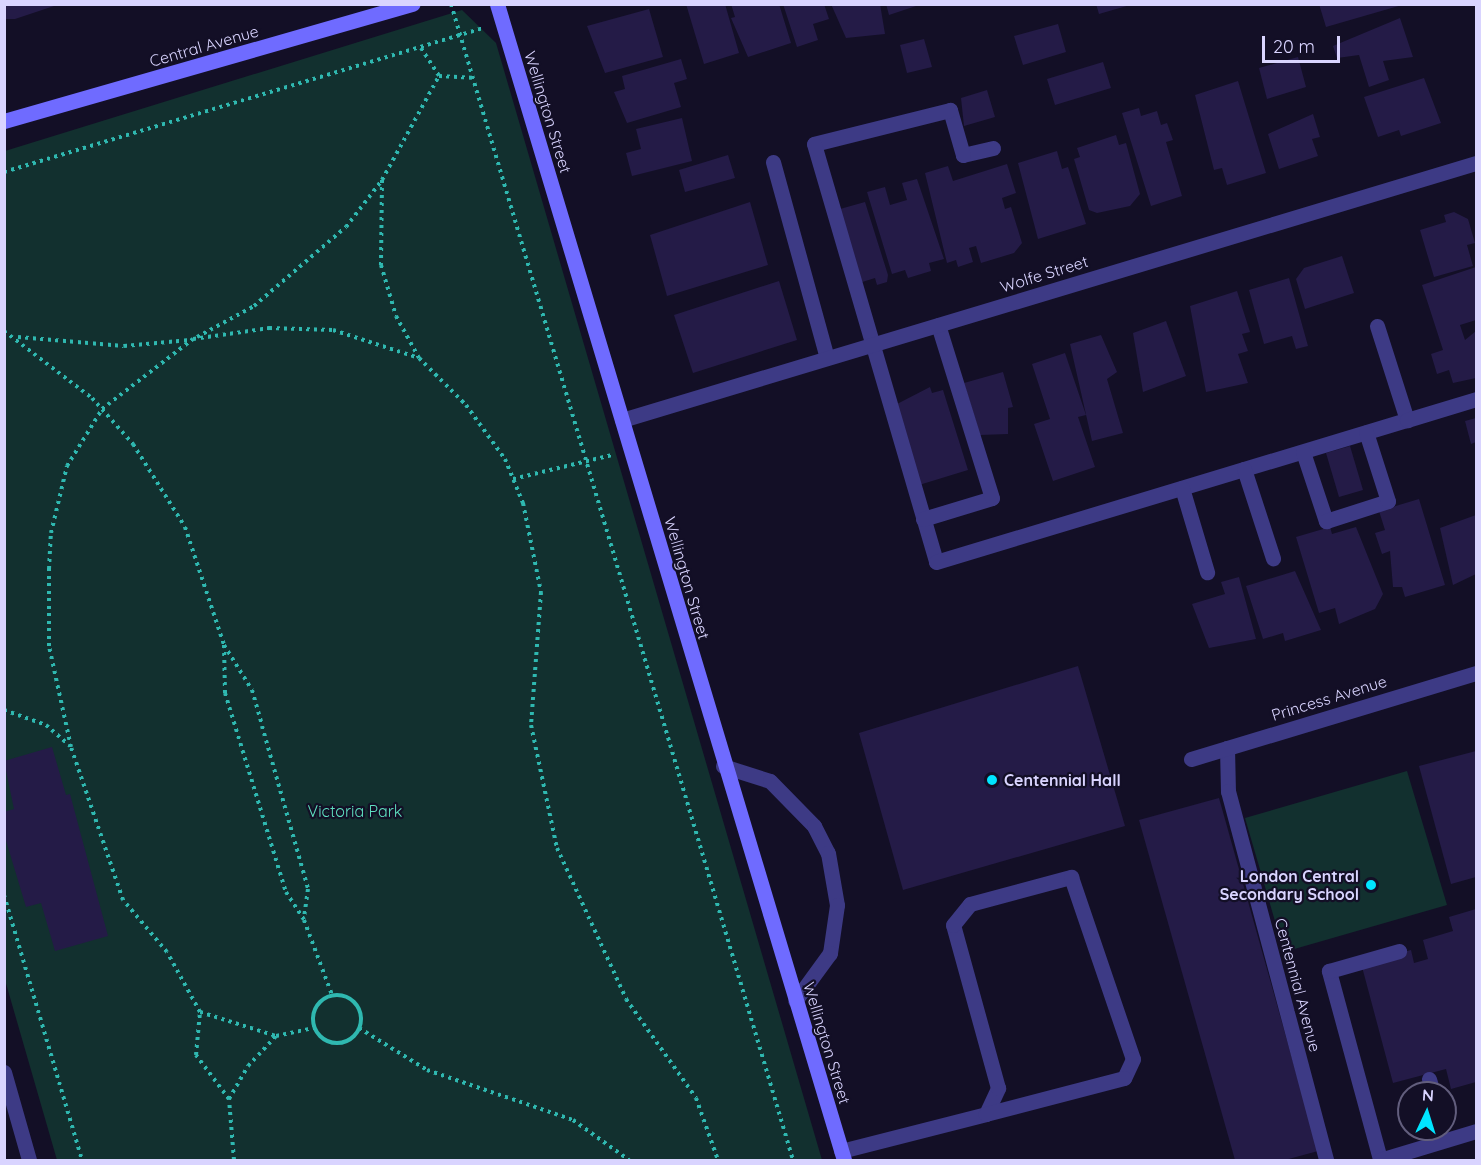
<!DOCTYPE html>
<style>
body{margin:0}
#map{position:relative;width:1481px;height:1165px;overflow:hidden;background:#130f26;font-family:Quicksand,sans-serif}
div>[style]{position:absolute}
.green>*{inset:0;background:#12302f}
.building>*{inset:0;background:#241b47}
.path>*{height:4px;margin-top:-2px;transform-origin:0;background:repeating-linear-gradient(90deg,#2fb8b0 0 3px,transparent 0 7.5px)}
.path>.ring{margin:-2px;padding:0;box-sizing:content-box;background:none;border:4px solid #2fb8b0;border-radius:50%}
.lane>*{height:15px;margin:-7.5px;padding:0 7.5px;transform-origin:7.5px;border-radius:7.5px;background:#3d3a85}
.street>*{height:15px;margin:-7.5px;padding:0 7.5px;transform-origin:7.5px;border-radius:7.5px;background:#3d3a85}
.secondary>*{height:15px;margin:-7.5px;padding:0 7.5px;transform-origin:7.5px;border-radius:7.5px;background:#6f6bff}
.dots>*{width:16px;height:16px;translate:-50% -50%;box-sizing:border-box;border:3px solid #130f26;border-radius:50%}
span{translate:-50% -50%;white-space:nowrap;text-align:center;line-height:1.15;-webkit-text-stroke:4.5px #130f26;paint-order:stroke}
.street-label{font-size:16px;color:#d9d4ff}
.poi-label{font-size:16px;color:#d9d4ff;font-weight:700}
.left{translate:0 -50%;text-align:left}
.right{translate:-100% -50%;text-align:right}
.park-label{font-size:16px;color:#5fe0c0}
.frame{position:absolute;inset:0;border:6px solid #d9d4ff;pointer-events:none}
.north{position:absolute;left:1397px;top:1081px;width:60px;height:60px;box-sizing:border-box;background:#130f26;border:2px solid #625e7d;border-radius:50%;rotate:4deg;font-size:16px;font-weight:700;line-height:24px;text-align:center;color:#d9d4ff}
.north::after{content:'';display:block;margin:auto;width:21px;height:27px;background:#00e5ff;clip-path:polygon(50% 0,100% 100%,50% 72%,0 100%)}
.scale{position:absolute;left:1262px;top:36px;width:78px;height:27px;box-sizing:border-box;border:3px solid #d9d4ff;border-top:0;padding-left:8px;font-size:18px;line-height:21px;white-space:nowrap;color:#d9d4ff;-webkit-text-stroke:4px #130f26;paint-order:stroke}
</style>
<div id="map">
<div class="green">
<div style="clip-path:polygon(462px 10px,496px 43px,822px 1160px,57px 1160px,5px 980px,5px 151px)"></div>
<div style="clip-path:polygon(1407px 771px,1447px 905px,1284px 952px,1245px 818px)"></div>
</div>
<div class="building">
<div style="clip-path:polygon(4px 4px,57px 4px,57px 5px,15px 19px,4px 19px)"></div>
<div style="clip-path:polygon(686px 4px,725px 4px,739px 53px,704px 64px)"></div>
<div style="clip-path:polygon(731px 4px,779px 4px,791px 43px,748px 57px,731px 18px,735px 17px)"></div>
<div style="clip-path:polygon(783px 4px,824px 4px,829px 19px,813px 24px,818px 40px,797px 47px)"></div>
<div style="clip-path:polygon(831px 4px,880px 4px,885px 34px,846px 38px)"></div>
<div style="clip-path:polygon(886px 4px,919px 4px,919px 5px,889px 15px)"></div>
<div style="clip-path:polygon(1096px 4px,1130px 4px,1130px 5px,1099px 14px)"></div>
<div style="clip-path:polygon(1319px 4px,1402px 4px,1402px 5px,1326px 27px)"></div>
<div style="clip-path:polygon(649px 9px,663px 57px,605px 73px,587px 26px)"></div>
<div style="clip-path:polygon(1400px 18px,1413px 57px,1383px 61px,1389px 80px,1369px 87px,1359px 55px,1337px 58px,1333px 46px)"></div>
<div style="clip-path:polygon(1058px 24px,1066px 52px,1023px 65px,1014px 36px)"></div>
<div style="clip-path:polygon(924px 39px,932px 67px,907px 73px,900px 45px)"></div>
<div style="clip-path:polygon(1298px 57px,1306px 87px,1267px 99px,1259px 68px)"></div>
<div style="clip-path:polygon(681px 59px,687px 79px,674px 83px,681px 107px,627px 123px,614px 92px,625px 89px,622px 76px)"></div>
<div style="clip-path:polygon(1103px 62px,1111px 88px,1055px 105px,1047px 79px)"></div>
<div style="clip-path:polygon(1424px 78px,1441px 123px,1401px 136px,1399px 130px,1378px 137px,1364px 97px)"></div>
<div style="clip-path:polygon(1238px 81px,1266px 173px,1227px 185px,1222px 168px,1214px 170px,1195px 95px)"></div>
<div style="clip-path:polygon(987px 90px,995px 117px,964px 126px,961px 98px)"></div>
<div style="clip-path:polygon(1139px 108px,1141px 116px,1157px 111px,1161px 125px,1167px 123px,1173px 140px,1166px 142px,1182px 196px,1151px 206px,1122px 113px)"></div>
<div style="clip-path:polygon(1313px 114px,1320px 137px,1312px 139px,1318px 156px,1279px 169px,1268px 134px)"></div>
<div style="clip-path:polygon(682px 118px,692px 161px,632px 176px,626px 153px,641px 149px,636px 129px)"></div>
<div style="clip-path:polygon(1116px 135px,1119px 145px,1126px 143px,1140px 194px,1130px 206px,1097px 213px,1089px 210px,1074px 159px,1080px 157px,1077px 148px)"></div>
<div style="clip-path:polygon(1057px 151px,1062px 169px,1068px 167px,1086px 224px,1038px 239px,1018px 163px)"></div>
<div style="clip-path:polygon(728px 155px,735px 178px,685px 192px,679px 170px)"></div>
<div style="clip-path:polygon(1007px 164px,1016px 193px,1002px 198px,1005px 209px,1011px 207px,1022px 243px,1014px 253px,981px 263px,976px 246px,969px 248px,973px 262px,958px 267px,956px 260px,947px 263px,925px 173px,948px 166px,953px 181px)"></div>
<div style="clip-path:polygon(917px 179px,944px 259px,929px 263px,931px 271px,908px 278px,905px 270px,892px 274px,867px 192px,885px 187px,890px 205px,907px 200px,902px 183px)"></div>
<div style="clip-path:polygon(750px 202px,768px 265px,667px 296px,650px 235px)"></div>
<div style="clip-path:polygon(865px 202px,888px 275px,887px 282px,877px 285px,875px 278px,859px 283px,840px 209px)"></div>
<div style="clip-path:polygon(1454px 212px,1468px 219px,1475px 243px,1467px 245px,1473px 266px,1434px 277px,1420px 230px,1446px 222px,1444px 215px)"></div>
<div style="clip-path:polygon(1342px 256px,1354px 293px,1305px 309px,1296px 279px,1304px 268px)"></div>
<div style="clip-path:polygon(1476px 267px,1476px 320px,1460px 325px,1465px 340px,1476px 331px,1476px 378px,1453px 383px,1449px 370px,1437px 374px,1431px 354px,1443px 350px,1422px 285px)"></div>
<div style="clip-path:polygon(1289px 278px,1308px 346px,1296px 349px,1292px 336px,1264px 344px,1249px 290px)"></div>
<div style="clip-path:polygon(779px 281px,797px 340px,693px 373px,674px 315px)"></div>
<div style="clip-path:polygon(1237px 291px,1250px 332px,1242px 334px,1248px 351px,1238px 354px,1248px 383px,1206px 392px,1190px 306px)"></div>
<div style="clip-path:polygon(1166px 321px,1186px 376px,1143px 392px,1133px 333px)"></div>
<div style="clip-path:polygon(1101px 335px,1117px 372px,1107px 379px,1123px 433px,1092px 441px,1070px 344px)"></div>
<div style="clip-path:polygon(1065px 353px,1086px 415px,1078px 417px,1095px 467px,1053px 481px,1034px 424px,1050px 419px,1032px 364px)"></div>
<div style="clip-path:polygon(1003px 372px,1013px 407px,1008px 408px,1008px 434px,980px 435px,964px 383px)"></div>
<div style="clip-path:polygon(930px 387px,932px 393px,943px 390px,968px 470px,919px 485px,897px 404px)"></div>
<div style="clip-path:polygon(1476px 418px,1476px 442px,1471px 444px,1465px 421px)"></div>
<div style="clip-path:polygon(1350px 446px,1363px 490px,1339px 497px,1326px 453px)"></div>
<div style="clip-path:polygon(1419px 499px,1445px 585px,1405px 597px,1402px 587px,1393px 587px,1390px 551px,1382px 554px,1375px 533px,1385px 530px,1379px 511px)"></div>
<div style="clip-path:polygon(1476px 515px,1476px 574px,1453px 585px,1440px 528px)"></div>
<div style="clip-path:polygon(1330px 527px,1332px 534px,1356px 527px,1383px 594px,1375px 609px,1339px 624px,1335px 608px,1319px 613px,1296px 537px)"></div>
<div style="clip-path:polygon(1295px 571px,1321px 630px,1285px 641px,1283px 633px,1263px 639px,1246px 586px)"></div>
<div style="clip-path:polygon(1239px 577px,1256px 639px,1209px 648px,1192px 604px,1225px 594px,1221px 582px)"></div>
<div style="clip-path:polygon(1078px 666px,1125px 826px,903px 890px,859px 733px)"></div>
<div style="clip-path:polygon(52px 747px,66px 795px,70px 794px,108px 936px,55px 951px,41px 903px,26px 907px,4px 834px,4px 812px,14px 809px,4px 761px)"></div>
<div style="clip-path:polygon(1476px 751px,1476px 877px,1451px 884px,1419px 766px)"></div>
<div style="clip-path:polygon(1219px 798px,1318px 1151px,1285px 1160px,1235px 1160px,1139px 820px)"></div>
<div style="clip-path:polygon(1476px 909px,1476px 1082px,1451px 1089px,1446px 1069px,1393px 1083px,1361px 963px,1411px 950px,1414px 963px,1428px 959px,1423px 940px,1453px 931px,1449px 917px)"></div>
</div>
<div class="path">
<div style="left:451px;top:4px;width:1206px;rotate:73.52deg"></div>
<div style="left:421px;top:48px;width:33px;rotate:57deg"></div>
<div style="left:439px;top:76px;width:33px;rotate:3deg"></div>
<div style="left:4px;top:172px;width:500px;rotate:-16.73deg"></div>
<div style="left:382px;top:180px;width:85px;rotate:90.7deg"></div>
<div style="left:381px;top:265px;width:53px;rotate:73.6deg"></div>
<div style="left:396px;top:316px;width:48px;rotate:61.3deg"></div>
<div style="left:4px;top:331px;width:111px;rotate:37.3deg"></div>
<div style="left:92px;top:398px;width:62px;rotate:48.3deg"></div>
<div style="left:133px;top:444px;width:98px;rotate:57.9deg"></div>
<div style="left:185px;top:527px;width:124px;rotate:71.7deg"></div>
<div style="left:224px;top:645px;width:48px;rotate:88.8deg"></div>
<div style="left:225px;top:693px;width:208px;rotate:73deg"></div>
<div style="left:286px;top:892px;width:33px;rotate:57deg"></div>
<div style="left:304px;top:920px;width:80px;rotate:69.5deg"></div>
<div style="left:18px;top:337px;width:106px;rotate:4.9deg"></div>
<div style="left:124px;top:346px;width:66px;rotate:-5.2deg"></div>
<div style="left:197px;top:337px;width:65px;rotate:-28.5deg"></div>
<div style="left:254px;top:306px;width:121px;rotate:-40.7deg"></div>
<div style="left:346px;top:227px;width:59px;rotate:-52.5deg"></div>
<div style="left:382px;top:180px;width:119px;rotate:-61.3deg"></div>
<div style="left:513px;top:479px;width:102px;rotate:-13.6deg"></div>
<div style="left:224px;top:645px;width:53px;rotate:58.1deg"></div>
<div style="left:252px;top:690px;width:37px;rotate:74deg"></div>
<div style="left:262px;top:726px;width:169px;rotate:74.2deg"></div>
<div style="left:308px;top:889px;width:30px;rotate:98deg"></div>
<div style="left:4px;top:710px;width:45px;rotate:19.7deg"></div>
<div style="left:46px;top:725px;width:32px;rotate:41deg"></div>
<div style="left:4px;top:895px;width:276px;rotate:73.6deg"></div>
<div class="ring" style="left:313px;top:995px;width:44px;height:44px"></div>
<div style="left:200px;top:1012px;width:80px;rotate:17.5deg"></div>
<div style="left:359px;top:1028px;width:80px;rotate:31.7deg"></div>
<div style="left:427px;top:1070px;width:154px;rotate:18.9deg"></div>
<div style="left:573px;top:1120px;width:69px;rotate:35.5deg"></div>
<div style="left:229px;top:1099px;width:38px;rotate:-60deg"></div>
<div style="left:248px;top:1066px;width:41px;rotate:-47deg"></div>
<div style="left:276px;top:1036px;width:39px;rotate:-12deg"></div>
<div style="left:234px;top:1160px;width:61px;rotate:-94.7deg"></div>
<div style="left:229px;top:1099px;width:55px;rotate:-126.9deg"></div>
<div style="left:196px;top:1055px;width:43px;rotate:-84.7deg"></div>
<div style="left:200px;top:1012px;width:68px;rotate:-118.8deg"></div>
<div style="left:167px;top:952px;width:68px;rotate:-130.2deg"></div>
<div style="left:123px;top:900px;width:162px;rotate:-108.8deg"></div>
<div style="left:71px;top:747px;width:103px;rotate:-102.3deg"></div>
<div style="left:49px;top:646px;width:77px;rotate:-90deg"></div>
<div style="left:49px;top:569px;width:36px;rotate:-87deg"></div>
<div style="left:51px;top:533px;width:69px;rotate:-76.6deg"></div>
<div style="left:67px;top:466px;width:67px;rotate:-58.4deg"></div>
<div style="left:102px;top:409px;width:115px;rotate:-37.6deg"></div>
<div style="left:193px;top:339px;width:77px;rotate:-8.2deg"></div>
<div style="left:269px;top:328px;width:64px;rotate:1.8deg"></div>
<div style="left:333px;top:330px;width:90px;rotate:18deg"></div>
<div style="left:419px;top:358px;width:66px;rotate:45deg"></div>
<div style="left:466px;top:405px;width:67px;rotate:54.2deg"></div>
<div style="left:505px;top:459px;width:48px;rotate:67.8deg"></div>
<div style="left:523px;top:503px;width:91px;rotate:78.6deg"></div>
<div style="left:541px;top:592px;width:133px;rotate:94.3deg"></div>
<div style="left:531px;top:725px;width:126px;rotate:78.1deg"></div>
<div style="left:557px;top:848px;width:166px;rotate:65.4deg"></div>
<div style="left:626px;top:999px;width:121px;rotate:54.7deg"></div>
<div style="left:696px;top:1098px;width:66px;rotate:70.5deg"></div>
</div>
<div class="lane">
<div style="left:993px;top:148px;width:31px;rotate:167deg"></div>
<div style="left:963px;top:155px;width:47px;rotate:-106.1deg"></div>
<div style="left:950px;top:110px;width:140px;rotate:166deg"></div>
<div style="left:814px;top:144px;width:435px;rotate:73.7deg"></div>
<div style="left:936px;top:562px;width:492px;rotate:-16.8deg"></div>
<div style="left:773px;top:162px;width:203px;rotate:74.6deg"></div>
<div style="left:1377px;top:326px;width:99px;rotate:72.3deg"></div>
<div style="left:1407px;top:420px;width:72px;rotate:-16.9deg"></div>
<div style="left:1303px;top:452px;width:73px;rotate:71.6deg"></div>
<div style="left:1326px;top:521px;width:65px;rotate:-17.9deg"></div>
<div style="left:1388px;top:501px;width:72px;rotate:-107.7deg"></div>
<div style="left:1244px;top:469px;width:94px;rotate:72deg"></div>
<div style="left:1182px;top:488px;width:88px;rotate:73.4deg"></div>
<div style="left:923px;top:519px;width:72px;rotate:-16.9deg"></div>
<div style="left:992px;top:498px;width:181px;rotate:-107.3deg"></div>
<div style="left:1227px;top:748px;width:43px;rotate:88.7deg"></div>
<div style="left:1228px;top:791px;width:382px;rotate:75.1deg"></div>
<div style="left:723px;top:766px;width:49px;rotate:17.7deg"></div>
<div style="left:770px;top:781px;width:63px;rotate:45.6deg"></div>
<div style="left:814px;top:826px;width:30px;rotate:63deg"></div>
<div style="left:828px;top:853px;width:53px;rotate:80.2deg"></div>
<div style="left:837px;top:905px;width:49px;rotate:98.3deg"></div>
<div style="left:830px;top:953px;width:59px;rotate:126.1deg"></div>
<div style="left:1429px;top:1079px;width:15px;rotate:74deg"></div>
<div style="left:841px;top:1151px;width:150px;rotate:-14.3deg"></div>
<div style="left:986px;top:1114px;width:29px;rotate:-65deg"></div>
<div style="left:998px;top:1088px;width:169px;rotate:-105.4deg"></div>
<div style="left:953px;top:925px;width:27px;rotate:-51deg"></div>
<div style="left:970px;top:904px;width:105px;rotate:-15deg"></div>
<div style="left:1071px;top:877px;width:192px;rotate:71.2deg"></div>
<div style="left:1133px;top:1059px;width:21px;rotate:115deg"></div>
<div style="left:1124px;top:1078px;width:143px;rotate:165.4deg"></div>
<div style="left:1380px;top:1159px;width:195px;rotate:-105.2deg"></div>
<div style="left:1329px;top:971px;width:73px;rotate:-15.9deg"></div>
<div style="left:1380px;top:1160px;width:100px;rotate:-16.8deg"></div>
</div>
<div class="street">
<div style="left:622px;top:420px;width:892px;rotate:-16.75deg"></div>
<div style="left:1191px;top:759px;width:298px;rotate:-16.8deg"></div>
<div style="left:4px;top:1072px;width:91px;rotate:74.1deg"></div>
</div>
<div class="secondary">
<div style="left:497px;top:4px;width:1207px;rotate:73.29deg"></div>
<div style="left:4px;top:121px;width:425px;rotate:-16deg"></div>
</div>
<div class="dots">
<div style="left:992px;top:780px;background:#00e5ff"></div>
<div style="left:1371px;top:885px;background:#00e5ff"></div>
</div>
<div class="street-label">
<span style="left:204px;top:46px;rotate:-16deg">Central Avenue</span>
<span style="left:548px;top:112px;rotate:73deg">Wellington Street</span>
<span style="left:1044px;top:274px;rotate:-17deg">Wolfe Street</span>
<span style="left:687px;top:578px;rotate:74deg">Wellington Street</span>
<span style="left:1329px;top:698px;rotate:-17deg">Princess Avenue</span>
<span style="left:1298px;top:985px;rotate:75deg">Centennial Avenue</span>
<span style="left:827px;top:1043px;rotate:73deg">Wellington Street</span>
</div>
<div class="poi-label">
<span class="left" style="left:1004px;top:780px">Centennial Hall</span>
<span class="right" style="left:1359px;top:885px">London Central<br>Secondary School</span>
</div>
<div class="park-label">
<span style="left:355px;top:811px">Victoria Park</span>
</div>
<div class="frame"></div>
<div class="north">N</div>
<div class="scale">20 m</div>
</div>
